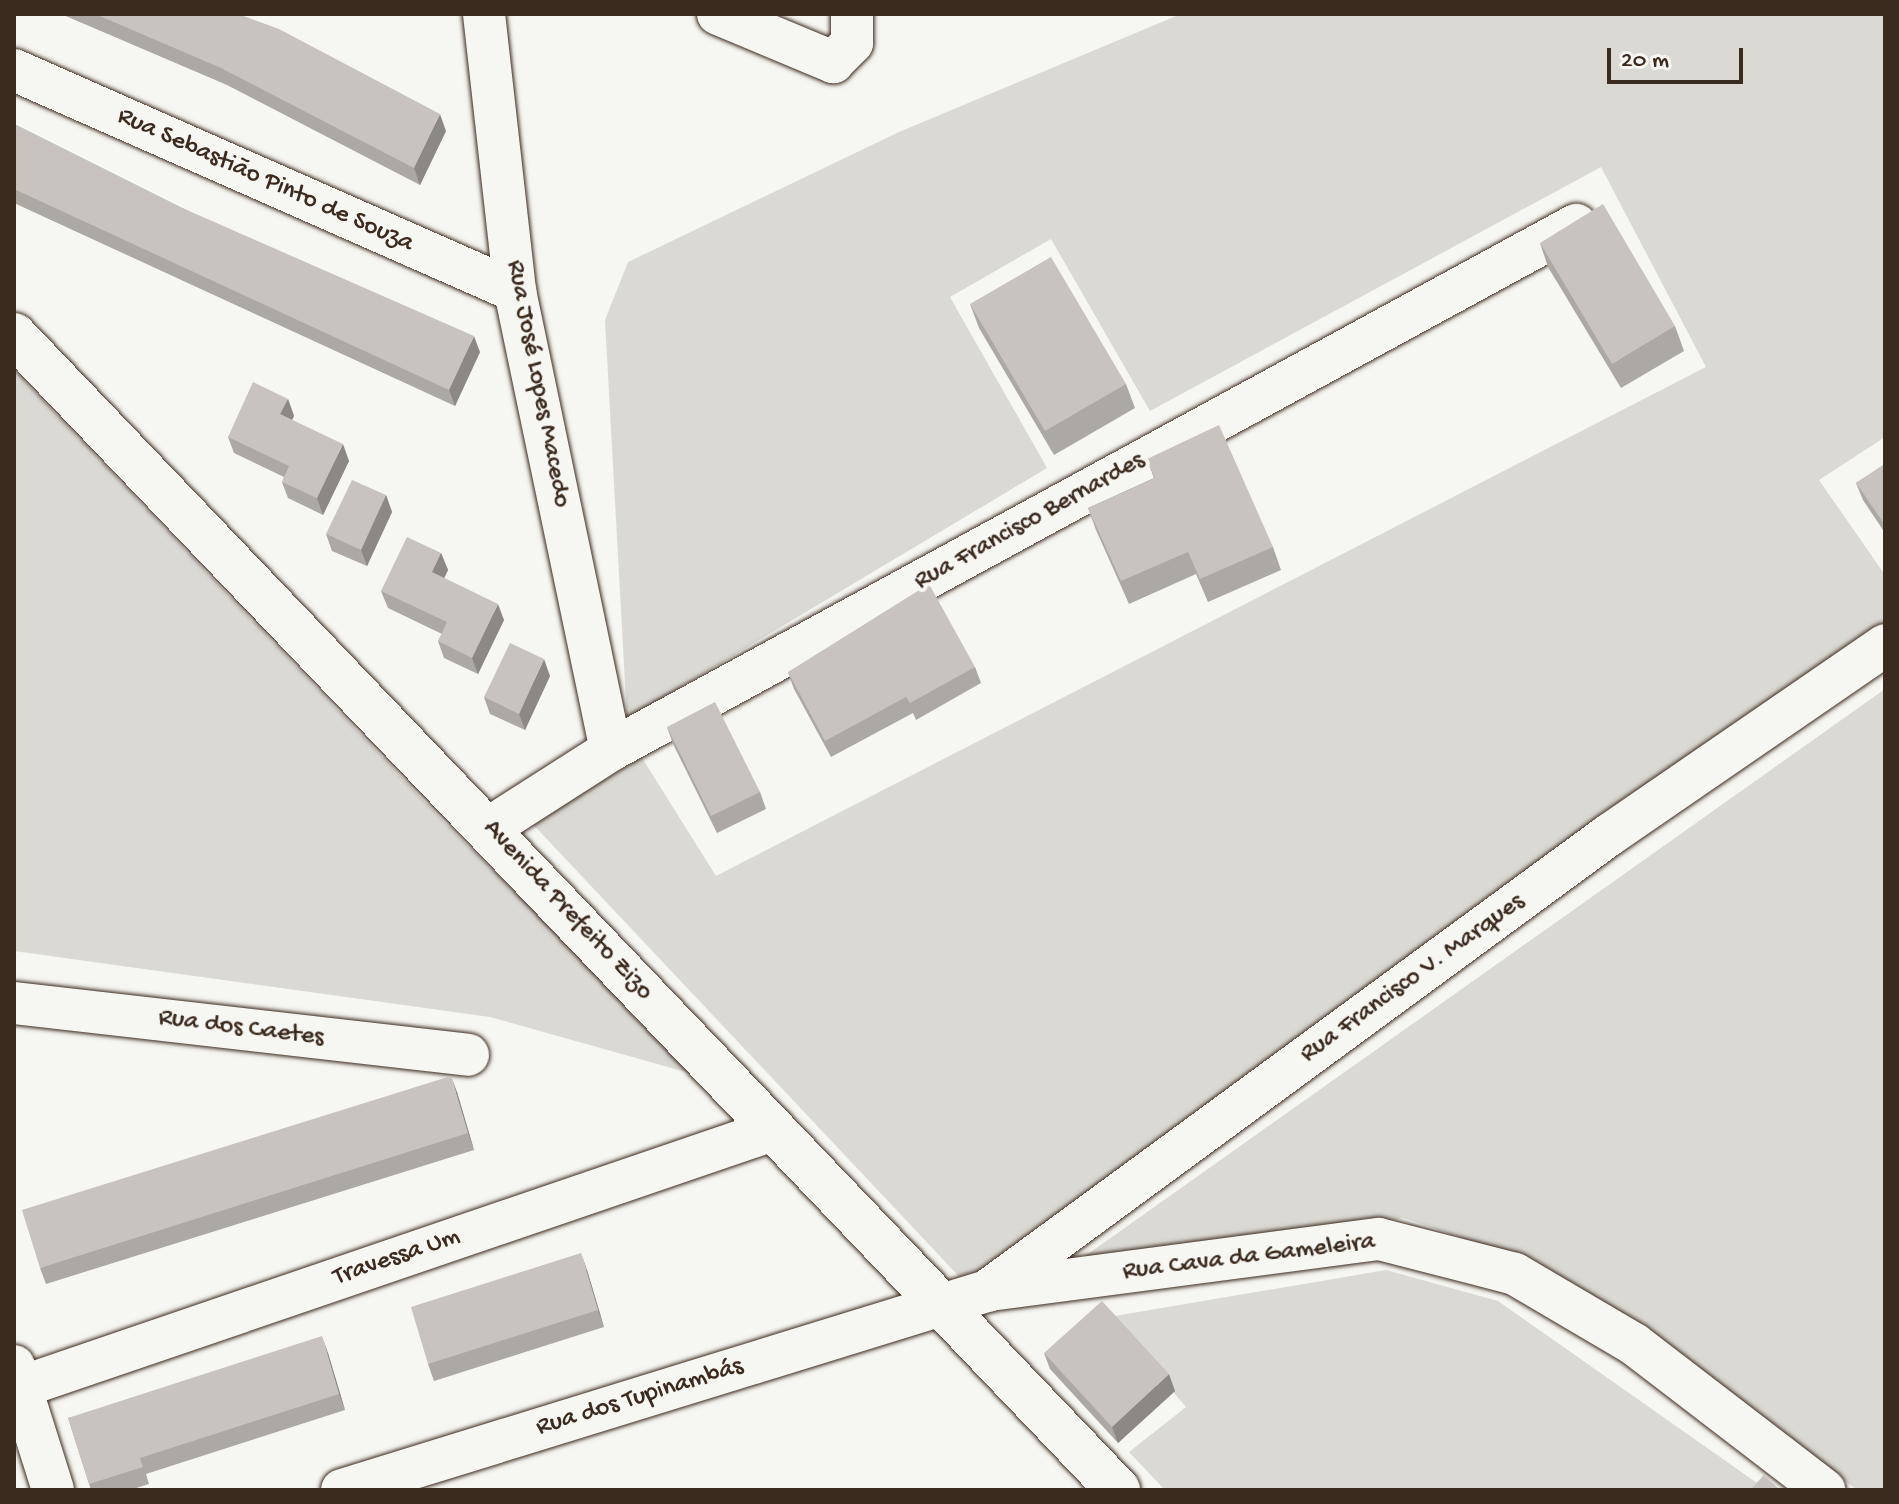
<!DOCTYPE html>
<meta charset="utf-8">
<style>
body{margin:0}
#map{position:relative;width:1899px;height:1504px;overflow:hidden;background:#f6f6f2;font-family:"Gochi Hand",sans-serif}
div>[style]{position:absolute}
.green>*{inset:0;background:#dad9d3}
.roads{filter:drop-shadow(0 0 2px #3b2a1e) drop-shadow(0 0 2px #3b2a1e)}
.street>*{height:42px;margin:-21px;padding:0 21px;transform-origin:21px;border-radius:21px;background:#f6f6f2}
.secondary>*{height:44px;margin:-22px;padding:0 22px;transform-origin:22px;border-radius:22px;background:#f6f6f2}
.wall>*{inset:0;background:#aca8a3}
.shaded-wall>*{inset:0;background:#8c8885}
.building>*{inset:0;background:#c8c3be}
span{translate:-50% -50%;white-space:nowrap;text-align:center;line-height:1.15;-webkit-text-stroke:8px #f6f6f2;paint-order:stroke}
.street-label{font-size:26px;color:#3b2a1e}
.frame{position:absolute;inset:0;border:16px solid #3b2a1e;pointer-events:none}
.scale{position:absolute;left:1607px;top:48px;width:136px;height:36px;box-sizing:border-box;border:4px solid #3b2a1e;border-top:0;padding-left:10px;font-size:24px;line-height:28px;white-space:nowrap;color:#3b2a1e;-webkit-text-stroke:6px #f6f6f2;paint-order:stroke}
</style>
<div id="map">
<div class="green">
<div style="clip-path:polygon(1181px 14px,1885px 14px,1885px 437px,1819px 480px,1885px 575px,1885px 623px,1599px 823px,969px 1287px,527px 818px,642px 758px,716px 876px,1706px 367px,1601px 167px,1150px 411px,1051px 239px,950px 297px,1047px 468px,627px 719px,605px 320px,628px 262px,899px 132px)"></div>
<div style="clip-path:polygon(14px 370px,451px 829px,700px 1076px,490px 1017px,14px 951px)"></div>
<div style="clip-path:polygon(1885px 689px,1885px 1490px,1857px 1490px,1646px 1329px,1524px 1259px,1404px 1218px,1071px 1266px)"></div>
<div style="clip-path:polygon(1386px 1270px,1498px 1301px,1767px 1490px,1165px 1490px,1129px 1452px,1186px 1407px,1109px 1317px)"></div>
</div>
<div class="roads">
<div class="street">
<div style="left:484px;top:14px;width:279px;rotate:83.6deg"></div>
<div style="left:515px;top:291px;width:469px;rotate:78.2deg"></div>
<div style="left:718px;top:14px;width:125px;rotate:22.7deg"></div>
<div style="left:833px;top:62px;width:27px;rotate:-45deg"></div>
<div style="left:852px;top:43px;width:29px;rotate:-90deg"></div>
<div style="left:14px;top:70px;width:548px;rotate:23.8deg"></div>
<div style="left:489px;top:828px;width:145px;rotate:-32.6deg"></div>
<div style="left:611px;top:750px;width:1099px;rotate:-28.55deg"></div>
<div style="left:14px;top:1003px;width:457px;rotate:6.5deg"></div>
<div style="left:990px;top:1290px;width:392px;rotate:-7.5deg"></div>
<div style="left:1379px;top:1239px;width:140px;rotate:14.4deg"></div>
<div style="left:1515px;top:1274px;width:138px;rotate:30.5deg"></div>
<div style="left:1634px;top:1344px;width:240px;rotate:37.5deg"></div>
<div style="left:14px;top:1366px;width:130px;rotate:72.5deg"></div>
<div style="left:21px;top:1387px;width:795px;rotate:-18.87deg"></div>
<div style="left:342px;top:1490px;width:675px;rotate:-17.15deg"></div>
<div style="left:987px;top:1291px;width:771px;rotate:-36.25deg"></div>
<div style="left:1609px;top:835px;width:335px;rotate:-34.5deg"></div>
</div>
<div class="secondary">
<div style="left:14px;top:335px;width:1598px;rotate:46.29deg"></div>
</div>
</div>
<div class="wall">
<div style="clip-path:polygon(61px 14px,238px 14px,446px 131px,420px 185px,227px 85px)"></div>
<div style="clip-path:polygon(14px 124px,180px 207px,480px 352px,455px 406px,14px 203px)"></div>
<div style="clip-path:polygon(1540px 243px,1675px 326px,1684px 351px,1621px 388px,1548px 267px)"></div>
<div style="clip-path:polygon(970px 304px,1126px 384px,1135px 408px,1054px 455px,979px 328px)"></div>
<div style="clip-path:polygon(288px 399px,294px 416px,292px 420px,349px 461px,323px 515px,288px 498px,282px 482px,284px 477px,234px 453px,228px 437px)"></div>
<div style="clip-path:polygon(1147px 459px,1273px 547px,1281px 570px,1208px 602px,1196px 574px,1129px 604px,1096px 530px,1088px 508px,1154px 478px)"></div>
<div style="clip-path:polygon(1885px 464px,1885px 533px,1863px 500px,1856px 483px)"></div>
<div style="clip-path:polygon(386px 495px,392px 512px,367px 566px,332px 551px,326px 534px)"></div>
<div style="clip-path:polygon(441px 553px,448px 570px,444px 578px,504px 620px,478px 674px,444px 658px,438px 641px,442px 634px,388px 608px,381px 591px)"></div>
<div style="clip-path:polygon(975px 667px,981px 683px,916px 720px,913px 713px,831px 757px,794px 689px,788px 672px)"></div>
<div style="clip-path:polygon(550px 676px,525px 730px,490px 714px,484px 697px)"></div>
<div style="clip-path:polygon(667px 727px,760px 792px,766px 809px,717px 833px,673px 744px)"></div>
<div style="clip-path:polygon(457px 1092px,474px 1150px,46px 1284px,40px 1268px)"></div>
<div style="clip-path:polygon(587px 1270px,604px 1327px,434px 1381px,428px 1364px)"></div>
<div style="clip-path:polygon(328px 1353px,345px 1410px,146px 1474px,149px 1484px,130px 1490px,91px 1490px,68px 1418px)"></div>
<div style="clip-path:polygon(1044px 1353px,1175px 1391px,1118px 1443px,1050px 1369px)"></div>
</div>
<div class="shaded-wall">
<div style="clip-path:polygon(440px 114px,446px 131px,420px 185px,414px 168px)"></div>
<div style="clip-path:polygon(474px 336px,480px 352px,455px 406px,449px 390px)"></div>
<div style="clip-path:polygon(288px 399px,294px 416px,286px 431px,280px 414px)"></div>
<div style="clip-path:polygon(343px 444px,349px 461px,323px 515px,317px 498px)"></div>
<div style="clip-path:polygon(386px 495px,392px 512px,367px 566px,361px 550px)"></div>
<div style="clip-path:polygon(441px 553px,448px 570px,439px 589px,432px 572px)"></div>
<div style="clip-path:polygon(498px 604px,504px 620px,478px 674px,472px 658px)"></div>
<div style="clip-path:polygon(544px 659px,550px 676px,525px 730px,519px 714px)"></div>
<div style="clip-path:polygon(451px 1076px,457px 1092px,474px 1150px,468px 1133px)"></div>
<div style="clip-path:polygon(581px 1253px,587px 1270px,604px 1327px,598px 1310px)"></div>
<div style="clip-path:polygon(322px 1336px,328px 1353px,345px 1410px,339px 1394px)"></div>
<div style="clip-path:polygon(1169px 1374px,1175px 1391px,1118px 1443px,1112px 1427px)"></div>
</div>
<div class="building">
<div style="clip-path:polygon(95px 14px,238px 14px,279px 29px,440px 114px,414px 168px,221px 68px)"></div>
<div style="clip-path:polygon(14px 124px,180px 207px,474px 336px,449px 390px,14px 189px)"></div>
<div style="clip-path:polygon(1603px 204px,1675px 326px,1612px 364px,1540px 243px)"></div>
<div style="clip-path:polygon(1051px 257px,1126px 384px,1045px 431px,970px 304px)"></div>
<div style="clip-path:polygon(253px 382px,288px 399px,280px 414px,343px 444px,317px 498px,282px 482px,289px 466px,228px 437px)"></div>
<div style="clip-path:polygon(1219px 425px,1273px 547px,1200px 579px,1188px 552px,1121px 581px,1088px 508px,1155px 478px,1147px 459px)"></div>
<div style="clip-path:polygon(1885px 464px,1885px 525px,1856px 483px)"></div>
<div style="clip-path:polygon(352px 480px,386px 495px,361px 550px,326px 534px)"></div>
<div style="clip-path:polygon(407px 537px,441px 553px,432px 572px,498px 604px,472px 658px,438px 641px,447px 622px,381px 591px)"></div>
<div style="clip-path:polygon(929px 584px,975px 667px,910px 703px,906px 697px,825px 741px,788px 672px)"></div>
<div style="clip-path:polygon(510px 643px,544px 659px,519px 714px,484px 697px)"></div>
<div style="clip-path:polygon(715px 702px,760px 792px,711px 816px,667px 727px)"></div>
<div style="clip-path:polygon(451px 1076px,468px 1133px,40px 1268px,22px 1210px)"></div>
<div style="clip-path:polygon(581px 1253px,598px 1310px,428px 1364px,411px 1307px)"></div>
<div style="clip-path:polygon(1102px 1301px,1169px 1374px,1112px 1427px,1044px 1353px)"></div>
<div style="clip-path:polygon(322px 1336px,339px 1394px,140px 1458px,143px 1467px,89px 1484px,68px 1418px)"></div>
<div style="clip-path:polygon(1764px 1475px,1780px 1490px,1750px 1490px)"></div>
</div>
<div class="street-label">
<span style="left:265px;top:181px;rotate:24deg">Rua Sebastião Pinto de Souza</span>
<span style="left:537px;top:384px;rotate:79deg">Rua José Lopes Macedo</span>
<span style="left:1030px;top:522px;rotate:-29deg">Rua Francisco Bernardes</span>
<span style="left:567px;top:911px;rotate:47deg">Avenida Prefeito Zizo</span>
<span style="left:1413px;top:979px;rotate:-36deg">Rua Francisco V. Marques</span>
<span style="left:241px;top:1029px;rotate:7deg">Rua dos Caetes</span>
<span style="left:397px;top:1258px;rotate:-19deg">Travessa Um</span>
<span style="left:1249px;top:1258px;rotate:-7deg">Rua Cava da Gameleira</span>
<span style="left:640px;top:1398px;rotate:-17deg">Rua dos Tupinambás</span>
</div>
<div class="frame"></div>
<div class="scale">20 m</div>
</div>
